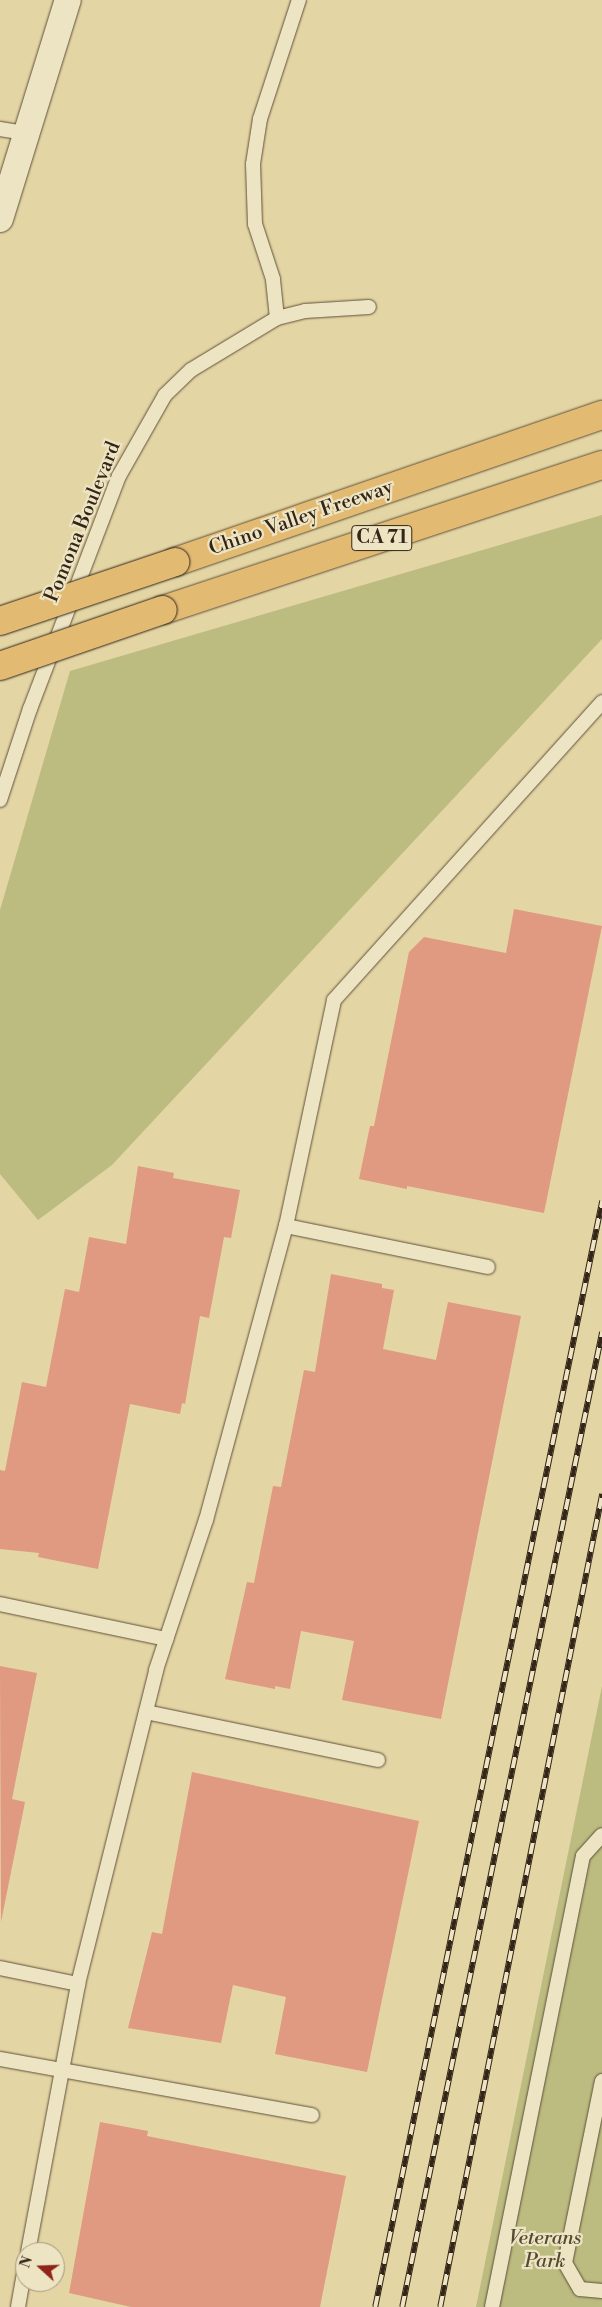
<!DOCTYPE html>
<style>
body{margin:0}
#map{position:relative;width:602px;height:2307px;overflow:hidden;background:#e4d5a4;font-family:"Libre Bodoni",serif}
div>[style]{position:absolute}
.green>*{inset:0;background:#bcbb80}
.building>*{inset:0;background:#df9a81}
.roads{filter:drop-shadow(0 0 1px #5f513a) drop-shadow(0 0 1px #5f513a)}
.service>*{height:14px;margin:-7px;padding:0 7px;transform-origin:7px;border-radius:7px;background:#ede4c4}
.minor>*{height:26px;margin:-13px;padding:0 13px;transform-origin:13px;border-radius:13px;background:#ede4c4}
.motorway>*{height:28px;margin:-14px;padding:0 14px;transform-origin:14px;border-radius:14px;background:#e2ba72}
.rail>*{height:5.5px;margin-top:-2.75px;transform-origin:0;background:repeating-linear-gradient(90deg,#ede4c4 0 11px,#332517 0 22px);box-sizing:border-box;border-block:1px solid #332517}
.bridges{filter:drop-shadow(0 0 1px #332517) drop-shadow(0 0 1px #332517)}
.motorway-bridge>*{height:28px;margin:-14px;padding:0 14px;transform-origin:14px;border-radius:14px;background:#e2ba72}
span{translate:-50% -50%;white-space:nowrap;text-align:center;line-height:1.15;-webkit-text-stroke:4.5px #ede4c4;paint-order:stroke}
.shield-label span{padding:1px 4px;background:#ede4c4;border:1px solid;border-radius:4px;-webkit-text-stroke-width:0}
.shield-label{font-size:19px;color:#332517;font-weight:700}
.street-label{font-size:20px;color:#332517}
.park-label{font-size:20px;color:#554a31;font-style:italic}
.north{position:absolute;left:15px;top:2242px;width:50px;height:50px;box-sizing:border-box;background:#ede4c4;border:1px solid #a3987f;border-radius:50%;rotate:290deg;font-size:14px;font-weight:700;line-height:20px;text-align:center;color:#332517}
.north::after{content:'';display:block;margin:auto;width:18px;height:22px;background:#8f2418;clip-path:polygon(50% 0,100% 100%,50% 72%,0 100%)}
</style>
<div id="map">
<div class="green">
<div style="clip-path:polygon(602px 515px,602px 639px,112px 1165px,38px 1220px,0 1174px,0 910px,70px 671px)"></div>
<div style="clip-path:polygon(602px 1686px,602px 2307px,476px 2307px)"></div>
</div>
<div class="building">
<div style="clip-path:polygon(514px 909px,602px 926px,544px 1213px,407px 1186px,407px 1189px,359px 1179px,370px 1126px,374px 1126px,409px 952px,424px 937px,506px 953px)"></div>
<div style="clip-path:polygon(138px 1166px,174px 1173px,173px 1178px,240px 1190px,231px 1238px,224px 1237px,209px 1318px,200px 1316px,185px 1404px,182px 1403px,180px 1414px,130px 1404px,98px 1569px,38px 1557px,39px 1553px,0 1549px,0 1470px,5px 1471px,22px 1382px,46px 1387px,65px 1289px,79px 1292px,89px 1237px,126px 1244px)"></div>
<div style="clip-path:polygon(331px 1274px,382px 1284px,382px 1288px,394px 1290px,383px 1349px,436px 1360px,448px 1302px,521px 1316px,441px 1719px,342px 1700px,354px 1641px,301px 1631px,290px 1689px,275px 1686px,275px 1689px,225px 1679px,247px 1582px,254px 1583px,273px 1486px,281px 1487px,304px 1370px,315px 1372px)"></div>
<div style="clip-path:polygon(0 1666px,37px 1673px,12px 1799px,25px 1802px,1px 1922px)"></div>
<div style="clip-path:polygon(192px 1772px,419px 1821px,367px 2072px,275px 2054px,286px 1997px,233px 1985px,221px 2043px,128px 2028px,152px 1932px,162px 1934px)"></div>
<div style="clip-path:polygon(100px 2122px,148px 2131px,147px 2136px,346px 2176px,320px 2307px,131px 2307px,69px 2293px)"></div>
</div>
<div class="roads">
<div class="service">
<div style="left:0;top:129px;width:26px;rotate:9deg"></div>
<div style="left:277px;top:318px;width:39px;rotate:-96deg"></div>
<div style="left:273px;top:279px;width:58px;rotate:-108.1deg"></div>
<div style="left:255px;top:224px;width:60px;rotate:-91.9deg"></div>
<div style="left:253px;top:164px;width:46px;rotate:-81.2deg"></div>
<div style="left:260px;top:119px;width:125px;rotate:-71.9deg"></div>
<div style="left:0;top:800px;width:96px;rotate:-71.8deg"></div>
<div style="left:30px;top:709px;width:249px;rotate:-69.1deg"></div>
<div style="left:119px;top:476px;width:93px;rotate:-60.4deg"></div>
<div style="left:165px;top:395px;width:36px;rotate:-44deg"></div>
<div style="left:191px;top:370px;width:100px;rotate:-31.2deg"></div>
<div style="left:277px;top:318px;width:29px;rotate:-14deg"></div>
<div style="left:305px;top:311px;width:64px;rotate:-3.6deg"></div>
<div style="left:286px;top:1226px;width:206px;rotate:11.5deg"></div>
<div style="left:0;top:1604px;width:170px;rotate:11.9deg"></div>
<div style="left:146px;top:1712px;width:237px;rotate:11.7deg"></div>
<div style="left:0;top:1968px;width:80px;rotate:11.6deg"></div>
<div style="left:78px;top:1984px;width:324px;rotate:-76deg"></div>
<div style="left:156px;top:1670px;width:158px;rotate:-71.6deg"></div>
<div style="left:206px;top:1520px;width:305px;rotate:-74.8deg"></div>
<div style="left:286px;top:1226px;width:231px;rotate:-78deg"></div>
<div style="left:334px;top:1000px;width:401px;rotate:-48deg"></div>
<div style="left:0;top:2059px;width:317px;rotate:10.2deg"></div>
<div style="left:602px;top:2081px;width:186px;rotate:101.5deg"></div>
<div style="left:565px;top:2263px;width:30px;rotate:60deg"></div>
<div style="left:580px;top:2289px;width:22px;rotate:5deg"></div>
<div style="left:28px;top:2252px;width:273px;rotate:-79.4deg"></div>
<div style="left:18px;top:2307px;width:39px;rotate:-80deg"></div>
<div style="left:492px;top:2307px;width:460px;rotate:-78.6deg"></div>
<div style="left:583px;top:1856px;width:28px;rotate:-48deg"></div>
</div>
<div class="minor">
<div style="left:0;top:219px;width:229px;rotate:-72.8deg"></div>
</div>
<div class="motorway">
<div style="left:175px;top:562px;width:452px;rotate:-19deg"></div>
<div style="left:163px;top:610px;width:462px;rotate:-18.3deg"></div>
</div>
</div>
<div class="rail">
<div style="left:375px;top:2307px;width:1129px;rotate:-78.4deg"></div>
<div style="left:402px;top:2307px;width:995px;rotate:-78.41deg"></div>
<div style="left:440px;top:2307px;width:829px;rotate:-78.73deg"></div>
</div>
<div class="bridges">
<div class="motorway-bridge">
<div style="left:0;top:621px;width:185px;rotate:-18.6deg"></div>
<div style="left:0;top:666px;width:172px;rotate:-19deg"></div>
</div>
</div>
<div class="shield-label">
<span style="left:382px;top:538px">CA 71</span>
</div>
<div class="street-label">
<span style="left:301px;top:518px;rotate:-19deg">Chino Valley Freeway</span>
<span style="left:83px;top:522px;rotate:-68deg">Pomona Boulevard</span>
</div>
<div class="park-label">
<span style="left:545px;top:2250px">Veterans<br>Park</span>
</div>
<div class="north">N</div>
</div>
